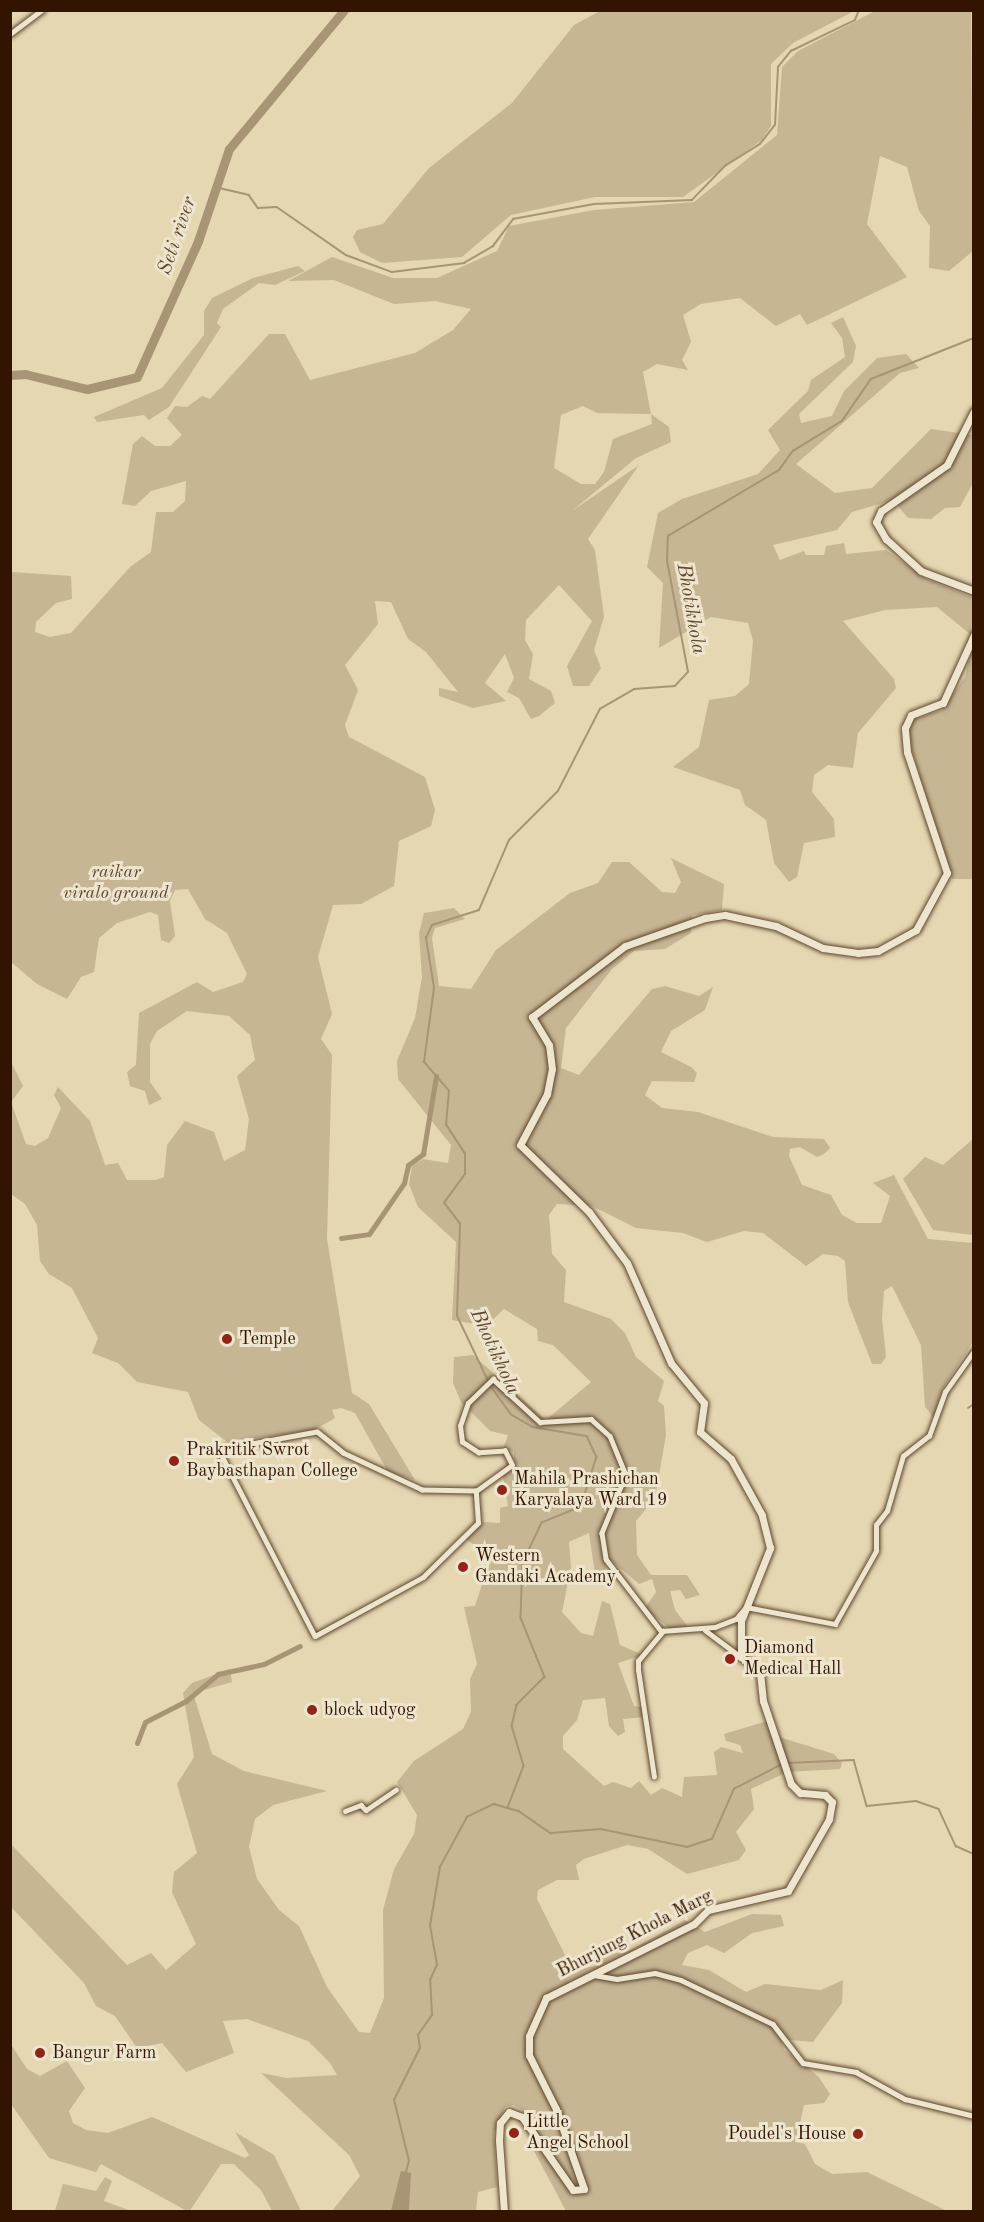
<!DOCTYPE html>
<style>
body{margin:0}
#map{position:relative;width:984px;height:2222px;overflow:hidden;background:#e4d7b2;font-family:"Old Standard TT",serif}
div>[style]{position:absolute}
.green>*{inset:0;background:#c6b694}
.water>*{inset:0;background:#a79575}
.stream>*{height:1.5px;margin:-0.75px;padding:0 0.75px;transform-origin:0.75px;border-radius:0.75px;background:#a79575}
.canal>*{height:5px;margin:-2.5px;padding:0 2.5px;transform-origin:2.5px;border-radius:2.5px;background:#a79575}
.river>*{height:9px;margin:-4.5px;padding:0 4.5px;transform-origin:4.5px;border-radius:4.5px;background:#a79575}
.roads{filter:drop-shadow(0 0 2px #5e452c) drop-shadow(0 0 2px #5e452c)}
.minor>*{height:4.5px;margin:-2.25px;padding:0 2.25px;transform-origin:2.25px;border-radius:2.25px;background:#ede5cd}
.secondary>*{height:7px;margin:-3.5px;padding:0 3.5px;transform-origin:3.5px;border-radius:3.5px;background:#ede5cd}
.dots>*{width:16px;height:16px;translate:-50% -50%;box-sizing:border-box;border:3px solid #ede5cd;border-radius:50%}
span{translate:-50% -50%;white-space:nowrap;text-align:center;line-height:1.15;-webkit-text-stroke:6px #ede5cd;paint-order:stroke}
.park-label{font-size:18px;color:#5e452c;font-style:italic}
.poi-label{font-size:18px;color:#321400}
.left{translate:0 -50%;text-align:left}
.right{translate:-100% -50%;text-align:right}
.street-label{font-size:18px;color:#321400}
.water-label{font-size:20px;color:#61482f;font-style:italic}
.frame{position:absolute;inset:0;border:12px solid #321400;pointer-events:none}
</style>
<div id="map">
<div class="green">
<div style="clip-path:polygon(600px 11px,854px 11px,793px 43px,771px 64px,771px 126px,762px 140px,683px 197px,595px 197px,511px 215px,462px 257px,382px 263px,360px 252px,353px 237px,357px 230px,383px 224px,429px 168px,512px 103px,574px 25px)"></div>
<div style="clip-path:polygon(evenodd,875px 11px,971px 11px,973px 251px,949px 271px,929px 268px,930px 226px,919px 211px,907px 167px,880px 156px,867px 224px,907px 277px,807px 325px,800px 314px,776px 326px,740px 298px,701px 304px,683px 315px,691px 342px,682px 360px,688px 370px,657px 364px,643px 372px,651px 414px,669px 427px,671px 442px,636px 458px,572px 511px,639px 465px,588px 539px,595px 550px,604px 617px,594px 650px,601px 668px,589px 686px,573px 686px,567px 666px,592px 621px,559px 585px,526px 620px,525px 640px,533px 654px,529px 679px,551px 691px,555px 703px,539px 716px,531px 719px,519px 698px,507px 692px,514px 678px,505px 654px,485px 683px,506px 701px,473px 708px,439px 696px,439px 688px,458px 692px,426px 652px,408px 639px,391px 602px,375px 601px,378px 624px,345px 665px,358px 690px,345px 725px,349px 737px,425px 777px,435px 810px,431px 826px,399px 841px,394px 886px,361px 904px,333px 905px,318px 957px,332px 1014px,321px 1039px,332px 1055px,327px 1239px,352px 1393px,369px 1404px,415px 1480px,388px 1472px,355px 1413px,341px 1408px,332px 1410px,335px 1418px,314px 1430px,227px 1442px,199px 1420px,188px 1392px,137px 1382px,118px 1363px,92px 1353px,98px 1338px,72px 1288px,49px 1274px,40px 1261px,37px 1225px,25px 1204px,11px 1194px,10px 1060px,23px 1086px,11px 1102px,26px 1144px,35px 1146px,48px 1138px,61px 1108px,54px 1095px,58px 1087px,90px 1121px,105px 1165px,118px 1163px,127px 1180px,156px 1180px,164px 1177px,167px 1145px,185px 1121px,214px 1132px,224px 1161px,245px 1150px,249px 1119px,237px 1076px,255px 1060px,250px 1035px,229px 1016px,187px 1011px,157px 1031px,150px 1044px,150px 1082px,162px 1099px,149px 1105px,145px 1091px,130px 1086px,127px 1072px,136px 1065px,139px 1013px,197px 982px,213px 992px,243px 982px,247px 974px,227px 933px,205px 919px,188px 889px,175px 890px,170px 901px,175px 936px,169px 943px,161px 940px,158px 915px,150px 912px,117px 923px,99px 938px,94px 972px,81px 977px,67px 999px,37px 984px,11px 962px,11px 572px,71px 576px,72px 599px,56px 603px,36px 622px,35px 632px,50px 637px,71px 633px,130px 567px,151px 552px,156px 512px,173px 512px,185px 501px,186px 481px,151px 491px,135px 506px,122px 504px,133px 444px,142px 436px,155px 446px,170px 446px,182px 435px,167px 418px,175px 406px,187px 407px,202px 396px,210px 399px,269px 334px,285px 334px,310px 380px,415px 353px,453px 330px,471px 309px,435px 301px,394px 304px,334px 280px,288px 281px,332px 257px,393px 278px,437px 278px,497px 251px,509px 226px,594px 210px,694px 202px,777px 135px,782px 67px,798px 51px,875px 11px,583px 406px,597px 413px,651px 414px,652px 424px,613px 439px,604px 472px,595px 484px,581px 484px,554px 468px,561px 415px,583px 406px)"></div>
<div style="clip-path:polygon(298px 266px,305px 271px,275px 285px,259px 283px,223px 309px,217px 323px,221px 327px,169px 407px,149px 420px,144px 415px,97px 422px,94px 417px,162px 388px,204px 335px,204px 311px,212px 298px,253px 278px)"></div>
<div style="clip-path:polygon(843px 317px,856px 346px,853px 362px,799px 414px,801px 423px,832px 416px,844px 391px,877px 358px,906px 354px,919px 368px,900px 373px,796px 464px,835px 493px,872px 488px,931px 429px,973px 435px,973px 483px,960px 507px,945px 508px,931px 519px,908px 518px,893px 500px,852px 512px,837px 530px,773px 545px,780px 560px,804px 551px,806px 555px,824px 555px,826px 546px,844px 543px,846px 554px,886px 550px,926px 579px,973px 598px,973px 879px,952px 879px,908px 737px,912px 720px,942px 710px,951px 697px,965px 677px,971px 650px,971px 635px,937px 607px,885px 610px,843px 621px,894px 679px,896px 688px,858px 733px,853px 768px,828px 765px,814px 775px,812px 792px,834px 819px,835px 837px,804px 843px,797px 877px,789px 882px,774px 863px,766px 820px,745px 805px,740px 790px,673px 767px,699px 747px,709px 700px,735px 696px,749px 684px,753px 641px,748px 623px,711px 617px,659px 648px,663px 583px,647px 567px,658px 513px,682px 499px,758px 474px,780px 450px,768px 430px,808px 391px,811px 380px,845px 357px,842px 338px,831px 323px)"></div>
<div style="clip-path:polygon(671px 858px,724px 884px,722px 910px,692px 915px,691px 933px,665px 949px,634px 951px,612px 969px,566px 1028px,561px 1068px,579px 1075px,652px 989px,665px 986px,699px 996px,713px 987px,705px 1010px,671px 1031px,661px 1052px,691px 1067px,697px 1073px,694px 1082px,652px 1081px,645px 1095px,662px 1108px,698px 1112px,773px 1137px,824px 1139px,830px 1148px,824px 1154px,817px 1157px,800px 1147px,790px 1149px,789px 1156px,802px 1185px,831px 1195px,842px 1215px,857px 1223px,881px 1223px,890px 1196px,873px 1183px,894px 1175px,928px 1239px,973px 1243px,973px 1342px,943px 1388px,934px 1418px,925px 1407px,921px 1345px,892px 1286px,884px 1291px,882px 1318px,886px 1357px,881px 1364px,872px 1364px,848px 1302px,845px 1261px,838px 1256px,823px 1254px,806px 1266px,763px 1233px,744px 1231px,707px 1242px,683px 1233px,636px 1228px,592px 1206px,557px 1204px,549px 1215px,552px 1254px,566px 1270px,564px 1302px,611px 1319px,625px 1333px,636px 1357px,664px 1381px,658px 1401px,664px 1406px,666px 1435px,655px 1498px,636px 1521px,637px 1555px,651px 1575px,687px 1575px,700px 1595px,686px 1599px,680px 1590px,670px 1591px,675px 1610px,688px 1627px,670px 1629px,645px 1608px,656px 1592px,652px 1579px,639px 1584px,602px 1553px,606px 1569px,596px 1581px,589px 1533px,569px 1542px,571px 1567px,562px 1612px,581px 1633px,593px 1636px,602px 1601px,610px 1604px,620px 1645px,643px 1655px,618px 1663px,634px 1706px,644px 1707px,645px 1717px,623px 1719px,625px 1732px,618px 1736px,609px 1726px,605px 1698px,583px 1700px,577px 1720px,563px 1736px,563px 1749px,604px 1786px,613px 1782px,631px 1788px,639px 1781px,651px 1795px,662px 1788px,682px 1797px,684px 1777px,717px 1775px,714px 1752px,721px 1747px,743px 1753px,740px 1745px,726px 1741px,724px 1734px,767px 1721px,779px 1737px,834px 1754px,842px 1763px,840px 1769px,787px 1772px,751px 1789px,754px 1809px,736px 1832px,746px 1850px,739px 1860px,687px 1874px,648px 1849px,627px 1845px,584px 1859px,576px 1865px,579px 1880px,557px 1880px,538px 1890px,537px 1899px,573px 1971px,598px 1965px,598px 1957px,631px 1950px,685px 1920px,705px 1932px,752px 1914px,781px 1915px,784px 1926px,752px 1933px,724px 1953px,707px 1945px,688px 1953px,682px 1965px,709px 1970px,746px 1992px,765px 1984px,821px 1990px,843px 1980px,842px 2003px,813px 2042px,781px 2039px,784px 2050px,818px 2076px,830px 2094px,824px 2103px,804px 2105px,796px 2142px,805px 2144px,815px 2164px,832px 2174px,867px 2172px,947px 2211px,566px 2211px,533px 2149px,522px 2110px,513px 2105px,505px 2107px,494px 2133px,497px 2187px,478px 2192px,476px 2211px,409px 2211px,410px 2173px,391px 2211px,332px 2211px,360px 2176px,349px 2155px,261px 2073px,287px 2078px,337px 2075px,330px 2063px,308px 2041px,247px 2019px,223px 2021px,234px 2053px,186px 2072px,162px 2043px,137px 2048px,115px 2016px,96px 2006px,84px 1983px,11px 1907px,10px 1843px,127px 1965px,151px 1953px,166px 1970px,196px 1944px,172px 1892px,174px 1872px,197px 1853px,177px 1784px,194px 1757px,183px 1693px,192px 1683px,230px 1669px,232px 1682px,193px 1693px,212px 1754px,244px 1771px,327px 1791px,273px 1805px,255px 1819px,249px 1847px,257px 1879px,279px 1910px,299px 1926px,327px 1987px,359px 2032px,370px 2033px,384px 1998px,383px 1910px,394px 1869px,414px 1834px,417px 1815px,397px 1782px,414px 1761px,463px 1729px,471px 1712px,470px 1679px,477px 1664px,464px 1607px,475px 1606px,491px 1557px,466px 1539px,482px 1522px,500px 1523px,500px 1508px,508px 1506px,503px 1476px,514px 1463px,514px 1452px,503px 1449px,508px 1435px,490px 1431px,461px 1402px,453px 1383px,454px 1357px,473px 1355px,546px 1420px,591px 1382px,553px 1345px,538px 1341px,537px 1329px,504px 1309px,486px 1326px,452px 1320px,456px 1242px,418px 1207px,409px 1184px,412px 1166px,423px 1159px,448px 1163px,451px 1145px,398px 1079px,397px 1061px,415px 1018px,422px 977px,419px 933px,424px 913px,454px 908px,465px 919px,435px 928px,432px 938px,439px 986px,471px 989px,496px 950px,570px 893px,598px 883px,612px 862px,629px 862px,662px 892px,675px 893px,681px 882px)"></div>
<div style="clip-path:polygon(973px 1139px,973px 1235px,933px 1230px,903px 1179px,925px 1157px,943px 1165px)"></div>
<div style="clip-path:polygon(10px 2043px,27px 2069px,40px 2076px,67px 2061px,85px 2088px,69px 2111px,73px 2123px,86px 2130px,108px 2133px,152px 2117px,245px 2158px,249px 2155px,235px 2132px,274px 2155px,301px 2211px,272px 2211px,261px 2190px,234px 2164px,221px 2164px,189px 2212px,101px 2164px,96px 2172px,49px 2158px,11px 2104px)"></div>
<div style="clip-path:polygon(105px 2177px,112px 2181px,104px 2201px,131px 2211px,55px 2211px,63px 2184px,96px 2191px)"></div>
</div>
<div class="water">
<div style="clip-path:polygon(401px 2171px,411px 2173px,409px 2211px,391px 2211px)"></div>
</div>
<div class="stream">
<div style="left:215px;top:187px;width:35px;rotate:13deg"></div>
<div style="left:249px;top:195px;width:16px;rotate:55deg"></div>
<div style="left:258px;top:208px;width:19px;rotate:-3deg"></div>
<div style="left:277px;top:207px;width:84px;rotate:34.8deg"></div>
<div style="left:346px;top:255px;width:49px;rotate:20.3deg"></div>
<div style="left:392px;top:272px;width:73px;rotate:-7.1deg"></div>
<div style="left:464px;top:263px;width:34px;rotate:-30deg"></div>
<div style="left:493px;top:246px;width:34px;rotate:-53deg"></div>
<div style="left:513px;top:219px;width:82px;rotate:-10.5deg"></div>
<div style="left:594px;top:204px;width:98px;rotate:-2.3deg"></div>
<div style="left:692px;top:200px;width:47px;rotate:-45.9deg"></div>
<div style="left:725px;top:166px;width:41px;rotate:-32.2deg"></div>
<div style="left:760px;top:144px;width:24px;rotate:-52deg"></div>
<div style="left:775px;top:125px;width:58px;rotate:-87deg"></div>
<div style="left:778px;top:67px;width:21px;rotate:-51deg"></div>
<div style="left:791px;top:51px;width:71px;rotate:-25.8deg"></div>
<div style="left:855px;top:20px;width:11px;rotate:-68deg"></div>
<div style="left:488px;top:1381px;width:72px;rotate:-115.5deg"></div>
<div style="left:457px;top:1316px;width:92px;rotate:-88.1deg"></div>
<div style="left:460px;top:1224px;width:26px;rotate:-127deg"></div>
<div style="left:444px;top:1203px;width:36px;rotate:-54deg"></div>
<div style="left:465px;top:1174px;width:20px;rotate:-90deg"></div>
<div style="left:465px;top:1154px;width:35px;rotate:-123deg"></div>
<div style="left:446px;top:1125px;width:34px;rotate:-85deg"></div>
<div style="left:449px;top:1091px;width:38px;rotate:-131deg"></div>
<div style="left:424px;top:1062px;width:75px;rotate:-82.3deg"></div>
<div style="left:434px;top:988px;width:51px;rotate:-99.1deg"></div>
<div style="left:426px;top:938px;width:14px;rotate:-65deg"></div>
<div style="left:432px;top:925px;width:49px;rotate:-17.7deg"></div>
<div style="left:479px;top:910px;width:76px;rotate:-66.8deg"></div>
<div style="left:509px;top:840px;width:69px;rotate:-45deg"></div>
<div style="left:558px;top:791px;width:92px;rotate:-62.9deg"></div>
<div style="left:600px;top:709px;width:39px;rotate:-30deg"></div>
<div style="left:634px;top:689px;width:41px;rotate:-4.2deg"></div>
<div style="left:675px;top:686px;width:19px;rotate:-47deg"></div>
<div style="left:688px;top:672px;width:113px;rotate:-100.7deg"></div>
<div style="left:667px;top:561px;width:25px;rotate:-88deg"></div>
<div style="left:668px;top:536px;width:129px;rotate:-30.7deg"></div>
<div style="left:779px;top:470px;width:24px;rotate:-54deg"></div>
<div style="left:793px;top:451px;width:57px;rotate:-31.5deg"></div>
<div style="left:842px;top:421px;width:51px;rotate:-55.4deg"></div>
<div style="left:871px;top:379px;width:111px;rotate:-21.7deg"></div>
<div style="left:490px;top:1385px;width:37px;rotate:54deg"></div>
<div style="left:512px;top:1415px;width:24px;rotate:30deg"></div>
<div style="left:533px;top:1427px;width:55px;rotate:9.5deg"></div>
<div style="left:587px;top:1436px;width:23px;rotate:65deg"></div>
<div style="left:597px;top:1457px;width:52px;rotate:107.7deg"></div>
<div style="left:581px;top:1507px;width:42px;rotate:157.7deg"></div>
<div style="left:542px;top:1523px;width:44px;rotate:115.4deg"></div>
<div style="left:523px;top:1563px;width:55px;rotate:92.1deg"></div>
<div style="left:521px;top:1618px;width:64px;rotate:67.9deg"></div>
<div style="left:545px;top:1677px;width:40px;rotate:135deg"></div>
<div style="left:517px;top:1705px;width:22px;rotate:103deg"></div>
<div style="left:512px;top:1726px;width:42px;rotate:73.3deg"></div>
<div style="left:524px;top:1766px;width:45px;rotate:110.9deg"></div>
<div style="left:968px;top:1408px;width:7px;rotate:-34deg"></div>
<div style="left:787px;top:1763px;width:67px;rotate:-2.6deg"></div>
<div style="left:854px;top:1760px;width:48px;rotate:74.2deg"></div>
<div style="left:867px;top:1806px;width:49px;rotate:-5.8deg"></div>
<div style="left:916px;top:1801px;width:24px;rotate:19deg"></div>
<div style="left:939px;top:1809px;width:41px;rotate:65.3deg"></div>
<div style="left:956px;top:1846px;width:20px;rotate:24deg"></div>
<div style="left:406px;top:2172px;width:11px;rotate:-75deg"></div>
<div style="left:409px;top:2161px;width:63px;rotate:-103.8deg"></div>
<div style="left:394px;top:2100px;width:58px;rotate:-63.4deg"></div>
<div style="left:420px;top:2048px;width:13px;rotate:-99deg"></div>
<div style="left:418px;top:2035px;width:24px;rotate:-55deg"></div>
<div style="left:432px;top:2015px;width:35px;rotate:-93deg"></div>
<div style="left:430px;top:1980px;width:17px;rotate:-65deg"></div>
<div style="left:437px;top:1965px;width:40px;rotate:-100deg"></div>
<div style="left:430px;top:1926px;width:60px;rotate:-80.4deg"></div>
<div style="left:440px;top:1867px;width:57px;rotate:-61.6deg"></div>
<div style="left:467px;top:1817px;width:30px;rotate:-26deg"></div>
<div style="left:494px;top:1804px;width:26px;rotate:16deg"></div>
<div style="left:519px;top:1811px;width:39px;rotate:35deg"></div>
<div style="left:551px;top:1833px;width:50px;rotate:-4.6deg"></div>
<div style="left:601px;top:1829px;width:88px;rotate:11.8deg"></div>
<div style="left:687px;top:1847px;width:26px;rotate:-18deg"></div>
<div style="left:712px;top:1839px;width:55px;rotate:-66.3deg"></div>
<div style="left:734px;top:1789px;width:54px;rotate:-27.5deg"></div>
</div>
<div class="canal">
<div style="left:341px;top:1238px;width:28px;rotate:-8deg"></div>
<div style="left:369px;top:1234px;width:62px;rotate:-55.5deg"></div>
<div style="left:404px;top:1183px;width:18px;rotate:-77deg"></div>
<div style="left:408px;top:1165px;width:19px;rotate:-36deg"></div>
<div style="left:423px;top:1154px;width:79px;rotate:-80.5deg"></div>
<div style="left:137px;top:1743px;width:22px;rotate:-69deg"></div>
<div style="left:145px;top:1722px;width:46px;rotate:-27.1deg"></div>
<div style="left:186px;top:1701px;width:42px;rotate:-40.2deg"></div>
<div style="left:218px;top:1674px;width:47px;rotate:-12.3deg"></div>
<div style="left:264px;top:1664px;width:40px;rotate:-26.6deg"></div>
</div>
<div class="river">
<div style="left:10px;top:375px;width:15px;rotate:-4deg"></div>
<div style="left:25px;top:374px;width:64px;rotate:13.6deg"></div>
<div style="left:87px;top:389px;width:51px;rotate:-13.5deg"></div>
<div style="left:137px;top:377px;width:149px;rotate:-65.8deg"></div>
<div style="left:198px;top:241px;width:97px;rotate:-71.4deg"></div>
<div style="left:229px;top:149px;width:180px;rotate:-50.4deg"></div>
</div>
<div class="roads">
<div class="minor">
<div style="left:10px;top:34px;width:40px;rotate:-37deg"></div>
<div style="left:476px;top:1491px;width:54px;rotate:-178.9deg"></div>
<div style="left:422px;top:1490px;width:87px;rotate:-154.9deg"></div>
<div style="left:343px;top:1453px;width:33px;rotate:-141deg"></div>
<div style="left:317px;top:1432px;width:100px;rotate:169.6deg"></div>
<div style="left:219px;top:1450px;width:209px;rotate:62.7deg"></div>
<div style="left:315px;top:1636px;width:123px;rotate:-28.6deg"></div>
<div style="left:423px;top:1577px;width:77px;rotate:-44.5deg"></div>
<div style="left:478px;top:1523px;width:32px;rotate:-94deg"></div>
<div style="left:476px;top:1491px;width:44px;rotate:-35.8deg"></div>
<div style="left:512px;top:1465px;width:16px;rotate:-117deg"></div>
<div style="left:505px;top:1451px;width:26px;rotate:176deg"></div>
<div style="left:479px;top:1453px;width:20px;rotate:-147deg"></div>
<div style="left:462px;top:1442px;width:16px;rotate:-97deg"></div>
<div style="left:460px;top:1426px;width:24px;rotate:-71deg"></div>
<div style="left:468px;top:1403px;width:35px;rotate:-44deg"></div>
<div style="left:493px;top:1379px;width:64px;rotate:42.5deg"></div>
<div style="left:540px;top:1422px;width:51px;rotate:-3.4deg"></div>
<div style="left:591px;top:1419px;width:25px;rotate:42deg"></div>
<div style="left:610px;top:1436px;width:42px;rotate:67.7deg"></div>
<div style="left:626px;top:1475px;width:63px;rotate:112.5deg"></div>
<div style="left:602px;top:1533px;width:26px;rotate:81deg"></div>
<div style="left:606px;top:1559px;width:91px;rotate:52.6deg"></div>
<div style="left:661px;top:1631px;width:54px;rotate:-4.2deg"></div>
<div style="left:715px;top:1627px;width:22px;rotate:-21deg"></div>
<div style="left:736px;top:1619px;width:16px;rotate:-50deg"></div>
<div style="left:746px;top:1607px;width:91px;rotate:10.8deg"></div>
<div style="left:835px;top:1624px;width:84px;rotate:-60.7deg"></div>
<div style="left:876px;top:1551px;width:26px;rotate:-90deg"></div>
<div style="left:876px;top:1525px;width:18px;rotate:-52deg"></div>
<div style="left:887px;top:1511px;width:57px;rotate:-73.8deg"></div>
<div style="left:903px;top:1456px;width:33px;rotate:-38deg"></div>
<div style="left:929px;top:1436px;width:47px;rotate:-70deg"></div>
<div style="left:945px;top:1392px;width:50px;rotate:-54.7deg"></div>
<div style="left:705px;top:1630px;width:45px;rotate:36.9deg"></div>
<div style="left:654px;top:1777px;width:108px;rotate:-98.5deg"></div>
<div style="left:638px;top:1670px;width:9px;rotate:-90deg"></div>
<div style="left:638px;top:1661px;width:39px;rotate:-50deg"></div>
<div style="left:345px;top:1811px;width:17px;rotate:-21deg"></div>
<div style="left:361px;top:1805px;width:7px;rotate:45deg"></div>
<div style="left:366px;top:1810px;width:36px;rotate:-34deg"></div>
<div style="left:594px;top:1975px;width:23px;rotate:10deg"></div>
<div style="left:617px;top:1979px;width:38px;rotate:-9deg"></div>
<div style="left:655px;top:1973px;width:27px;rotate:15deg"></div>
<div style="left:681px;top:1980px;width:102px;rotate:25.6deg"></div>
<div style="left:773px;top:2024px;width:49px;rotate:52.4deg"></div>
<div style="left:803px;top:2063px;width:54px;rotate:9.6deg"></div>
<div style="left:856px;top:2072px;width:56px;rotate:28.9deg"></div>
<div style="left:905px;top:2099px;width:71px;rotate:13.8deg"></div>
</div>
<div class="secondary">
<div style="left:974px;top:411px;width:60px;rotate:116.6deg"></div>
<div style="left:947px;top:465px;width:80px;rotate:145.1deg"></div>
<div style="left:881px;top:511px;width:12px;rotate:114deg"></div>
<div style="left:876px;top:522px;width:20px;rotate:60deg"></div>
<div style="left:886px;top:539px;width:47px;rotate:42.4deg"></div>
<div style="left:921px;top:571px;width:57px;rotate:20.7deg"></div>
<div style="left:504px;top:2212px;width:72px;rotate:-94deg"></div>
<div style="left:499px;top:2140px;width:17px;rotate:-87deg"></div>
<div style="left:500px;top:2123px;width:14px;rotate:-51deg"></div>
<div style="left:509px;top:2112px;width:14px;rotate:21deg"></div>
<div style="left:522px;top:2117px;width:89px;rotate:55.1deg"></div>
<div style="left:573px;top:2190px;width:11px;rotate:-5deg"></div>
<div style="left:584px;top:2189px;width:85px;rotate:-109.3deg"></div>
<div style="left:556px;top:2109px;width:60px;rotate:-116.6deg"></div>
<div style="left:529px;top:2055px;width:19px;rotate:-90deg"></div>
<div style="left:529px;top:2036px;width:42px;rotate:-65.9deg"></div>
<div style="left:546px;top:1998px;width:165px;rotate:-26.6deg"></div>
<div style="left:694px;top:1924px;width:20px;rotate:-45deg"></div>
<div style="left:708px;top:1910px;width:82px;rotate:-13.4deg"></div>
<div style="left:788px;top:1891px;width:83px;rotate:-60.3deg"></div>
<div style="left:829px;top:1819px;width:17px;rotate:-80deg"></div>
<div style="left:832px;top:1802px;width:10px;rotate:-135deg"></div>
<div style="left:825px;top:1795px;width:25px;rotate:-175deg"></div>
<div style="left:800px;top:1793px;width:13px;rotate:-135deg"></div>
<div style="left:791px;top:1784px;width:88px;rotate:-108.6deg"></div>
<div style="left:763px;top:1701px;width:31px;rotate:-96deg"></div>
<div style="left:760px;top:1670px;width:23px;rotate:-146deg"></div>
<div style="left:741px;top:1657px;width:36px;rotate:-90deg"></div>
<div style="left:741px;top:1621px;width:79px;rotate:-68.3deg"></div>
<div style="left:770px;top:1548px;width:34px;rotate:-104deg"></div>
<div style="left:762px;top:1515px;width:64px;rotate:-119deg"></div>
<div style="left:731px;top:1459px;width:41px;rotate:-138.9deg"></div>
<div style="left:700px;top:1432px;width:29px;rotate:-82deg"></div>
<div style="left:704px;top:1403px;width:52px;rotate:-129.5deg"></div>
<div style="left:671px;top:1363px;width:109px;rotate:-113.7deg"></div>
<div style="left:627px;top:1263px;width:64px;rotate:-126.7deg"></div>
<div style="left:589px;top:1212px;width:96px;rotate:-135.8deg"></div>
<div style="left:520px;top:1145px;width:58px;rotate:-62.1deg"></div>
<div style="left:547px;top:1094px;width:25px;rotate:-79deg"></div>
<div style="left:552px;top:1069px;width:24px;rotate:-97deg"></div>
<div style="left:549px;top:1045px;width:33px;rotate:-121deg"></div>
<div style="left:532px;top:1017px;width:117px;rotate:-37.4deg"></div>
<div style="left:625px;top:946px;width:85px;rotate:-19.3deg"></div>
<div style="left:705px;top:918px;width:20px;rotate:-9deg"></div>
<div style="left:725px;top:915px;width:52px;rotate:12.2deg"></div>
<div style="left:776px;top:926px;width:52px;rotate:25.1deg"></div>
<div style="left:823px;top:948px;width:35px;rotate:8deg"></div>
<div style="left:858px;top:953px;width:20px;rotate:-6deg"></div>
<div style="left:878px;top:951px;width:43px;rotate:-28.9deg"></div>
<div style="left:916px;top:930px;width:65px;rotate:-61.5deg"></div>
<div style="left:947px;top:873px;width:127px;rotate:-108.3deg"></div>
<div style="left:907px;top:752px;width:24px;rotate:-95deg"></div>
<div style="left:905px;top:728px;width:14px;rotate:-65deg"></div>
<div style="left:911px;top:715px;width:34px;rotate:-21deg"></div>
<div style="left:943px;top:703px;width:75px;rotate:-65.5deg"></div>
</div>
</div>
<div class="dots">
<div style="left:227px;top:1339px;background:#8f2418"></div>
<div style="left:174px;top:1461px;background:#8f2418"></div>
<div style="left:502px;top:1490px;background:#8f2418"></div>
<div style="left:463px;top:1567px;background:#8f2418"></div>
<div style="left:730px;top:1659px;background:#8f2418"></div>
<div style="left:312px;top:1710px;background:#8f2418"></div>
<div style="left:40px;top:2053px;background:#8f2418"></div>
<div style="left:514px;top:2133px;background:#8f2418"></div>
<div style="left:858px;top:2134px;background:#8f2418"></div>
</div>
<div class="park-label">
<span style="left:116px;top:883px">raikar<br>viralo ground</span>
</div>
<div class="poi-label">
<span class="left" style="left:239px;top:1339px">Temple</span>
<span class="left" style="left:186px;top:1461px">Prakritik Swrot<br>Baybasthapan College</span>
<span class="left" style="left:514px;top:1490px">Mahila Prashichan<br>Karyalaya Ward 19</span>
<span class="left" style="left:475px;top:1567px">Western<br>Gandaki Academy</span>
<span class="left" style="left:744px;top:1659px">Diamond<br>Medical Hall</span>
<span class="left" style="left:324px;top:1710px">block udyog</span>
<span class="left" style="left:52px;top:2053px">Bangur Farm</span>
<span class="left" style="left:526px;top:2133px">Little<br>Angel School</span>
<span class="right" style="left:846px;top:2134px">Poudel's House</span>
</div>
<div class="street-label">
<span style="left:635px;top:1934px;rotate:-27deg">Bhurjung Khola Marg</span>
</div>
<div class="water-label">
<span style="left:178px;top:236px;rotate:-71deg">Seti river</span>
<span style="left:690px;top:609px;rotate:80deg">Bhotikhola</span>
<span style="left:494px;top:1352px;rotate:65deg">Bhotikhola</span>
</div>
<div class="frame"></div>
</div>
